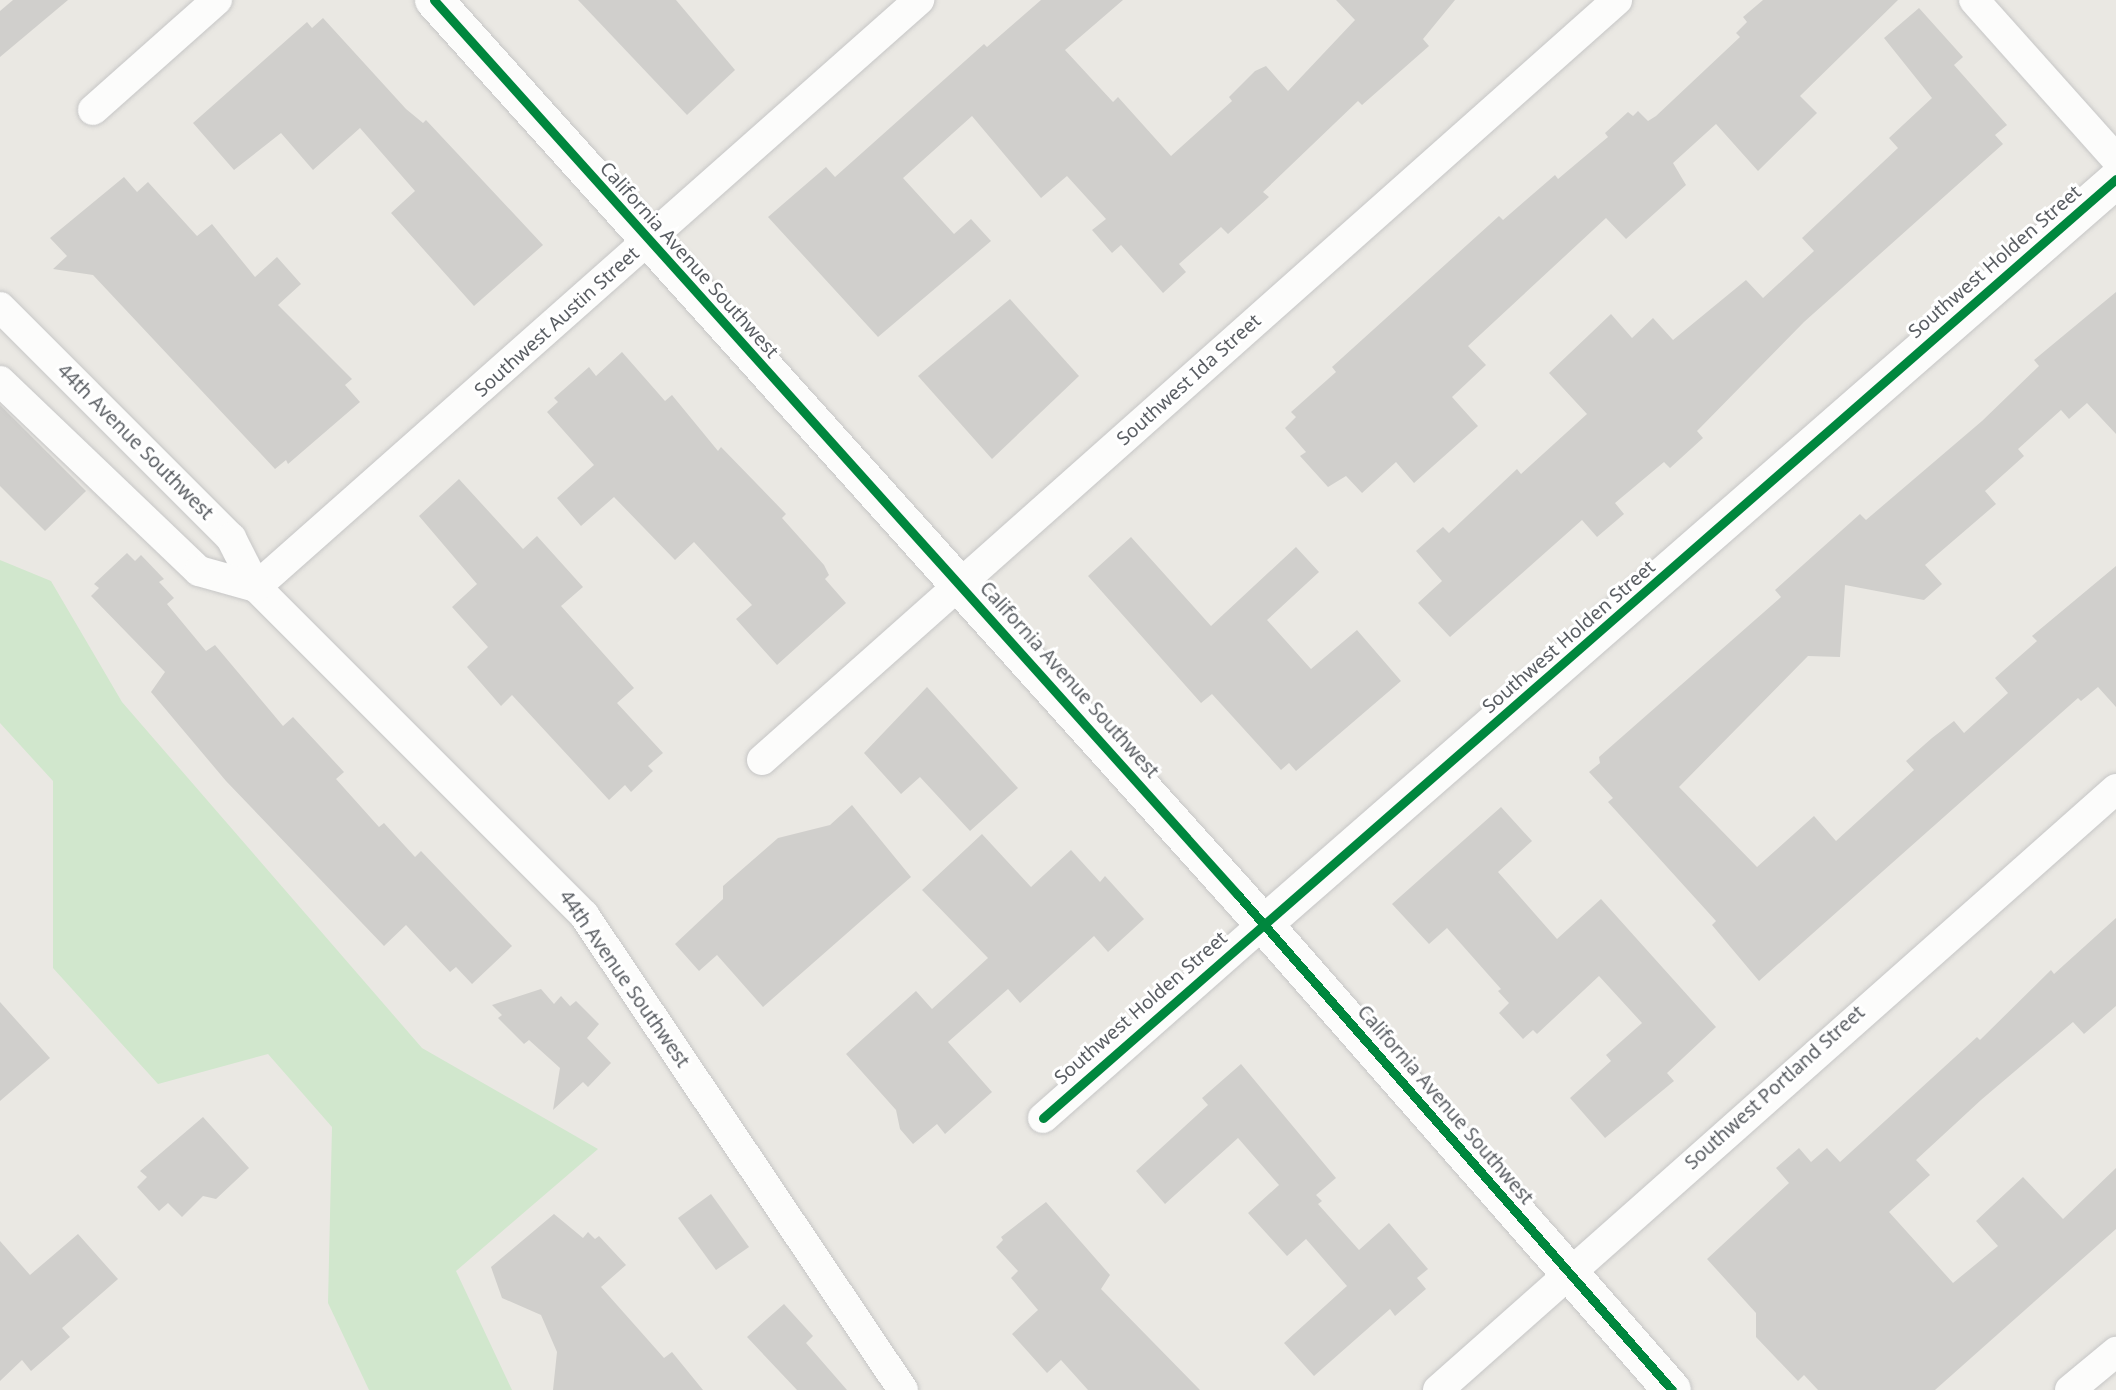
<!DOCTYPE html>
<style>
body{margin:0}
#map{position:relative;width:2116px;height:1390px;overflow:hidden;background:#eae8e3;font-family:"Noto Sans",sans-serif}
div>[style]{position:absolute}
.green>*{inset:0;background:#d1e7cd}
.building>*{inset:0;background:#d0cfcc}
.roads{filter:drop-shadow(0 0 2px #c6c6c6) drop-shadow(0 0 2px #c6c6c6)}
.minor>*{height:30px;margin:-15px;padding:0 15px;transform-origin:15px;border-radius:15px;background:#fcfcfb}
.tertiary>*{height:37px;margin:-18.5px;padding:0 18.5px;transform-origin:18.5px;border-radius:18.5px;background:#fcfcfb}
.secondary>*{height:38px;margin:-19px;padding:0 19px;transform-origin:19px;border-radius:19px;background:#fcfcfb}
.cycleway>*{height:9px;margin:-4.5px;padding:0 4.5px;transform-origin:4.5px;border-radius:4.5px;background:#00873e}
span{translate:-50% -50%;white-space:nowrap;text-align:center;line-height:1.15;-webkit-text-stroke:6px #fff;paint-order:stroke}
.street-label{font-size:19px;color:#595d62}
</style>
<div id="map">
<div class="green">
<div style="clip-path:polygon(0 560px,51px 581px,122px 702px,422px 1048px,598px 1149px,456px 1271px,512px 1390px,369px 1390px,328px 1303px,332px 1127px,268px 1054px,158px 1084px,53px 968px,53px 781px,0 723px)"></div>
</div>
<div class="building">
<div style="clip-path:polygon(13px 0,68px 0,0 57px,0 11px)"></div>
<div style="clip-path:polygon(578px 0,676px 0,735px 70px,687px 115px)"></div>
<div style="clip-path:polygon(1041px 0,1123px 0,1065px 50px,1113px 102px,1118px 97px,1171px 156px,1232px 101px,1229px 97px,1255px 71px,1266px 66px,1288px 91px,1355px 20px,1336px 0,1455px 0,1423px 39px,1429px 46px,1362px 105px,1358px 101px,1263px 192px,1269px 197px,1228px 234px,1221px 227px,1179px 264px,1186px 272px,1163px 293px,1121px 245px,1112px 253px,1092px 230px,1106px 219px,1067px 176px,1041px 198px,972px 116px,903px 178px,954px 234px,971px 219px,991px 241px,878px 337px,768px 217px,826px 167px,835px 177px,984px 44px,987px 47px)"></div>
<div style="clip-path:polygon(1763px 0,1898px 0,1800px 96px,1817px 113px,1758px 171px,1716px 124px,1673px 163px,1686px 185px,1626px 239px,1606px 218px,1468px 346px,1486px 365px,1452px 397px,1478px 426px,1414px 483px,1396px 462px,1362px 493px,1346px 476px,1328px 487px,1300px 456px,1306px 452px,1285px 428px,1296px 417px,1291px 412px,1336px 372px,1332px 367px,1499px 216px,1503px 220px,1555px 175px,1558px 179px,1608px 137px,1605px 133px,1628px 112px,1633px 116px,1638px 111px,1648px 121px,1656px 116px,1740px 37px,1736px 33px,1747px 22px,1743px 17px)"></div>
<div style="clip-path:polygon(1919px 8px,1963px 57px,1954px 65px,2007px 125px,1995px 135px,2003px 144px,1804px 322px,1697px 431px,1703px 438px,1670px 468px,1664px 462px,1615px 503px,1624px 514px,1597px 537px,1582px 520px,1450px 637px,1418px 603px,1442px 581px,1416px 551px,1443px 527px,1449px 533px,1517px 469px,1521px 474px,1587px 414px,1549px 373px,1611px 314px,1632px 338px,1653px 318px,1673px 340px,1746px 280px,1763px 298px,1814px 251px,1802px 238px,1898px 148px,1889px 138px,1932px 98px,1884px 38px)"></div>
<div style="clip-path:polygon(323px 18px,406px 109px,423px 123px,426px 120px,543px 245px,474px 306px,391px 213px,415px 191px,360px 128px,313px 170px,281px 133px,234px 170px,193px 123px,307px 22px,312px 28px)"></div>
<div style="clip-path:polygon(124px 177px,137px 192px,148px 182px,197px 236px,212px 224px,255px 277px,277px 257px,301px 284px,278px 305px,352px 379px,345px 385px,360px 402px,288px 464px,286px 460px,275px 469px,93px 275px,53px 269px,67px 256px,50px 238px)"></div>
<div style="clip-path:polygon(2116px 292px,2116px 434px,2087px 403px,2069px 419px,2061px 410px,2018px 449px,2024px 456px,1985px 491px,1996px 504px,1925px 565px,1942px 584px,1924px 600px,1845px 585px,1840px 657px,1808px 656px,1679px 787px,1757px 867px,1814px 816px,1836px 841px,1914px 770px,1906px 761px,1932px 738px,1954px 721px,1964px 733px,2008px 693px,1995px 678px,2037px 641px,2032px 636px,2116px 566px,2116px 707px,2098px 687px,2081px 701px,2078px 698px,1759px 981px,1712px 925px,1716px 921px,1608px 802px,1613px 798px,1589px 772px,1600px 763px,1599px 757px,1781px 597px,1775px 590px,1860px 514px,1866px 520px,1982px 421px,2039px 366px,2034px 360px)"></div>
<div style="clip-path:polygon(1010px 299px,1079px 376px,992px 459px,918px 376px)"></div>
<div style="clip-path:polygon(622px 352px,665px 401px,672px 395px,718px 451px,721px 447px,786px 514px,782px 518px,824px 565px,829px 575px,825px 579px,846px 603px,777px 665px,736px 619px,752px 605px,694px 542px,675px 560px,614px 497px,581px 526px,557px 498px,594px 465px,547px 412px,558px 402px,554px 398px,589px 367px,596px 376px)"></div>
<div style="clip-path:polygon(0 405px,86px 491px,45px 531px,0 486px)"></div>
<div style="clip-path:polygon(459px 479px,523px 549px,537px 536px,583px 587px,561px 606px,634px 688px,617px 703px,663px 753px,648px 766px,653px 771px,631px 792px,625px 785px,609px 800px,512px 695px,501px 706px,467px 667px,488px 647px,452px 607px,477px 584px,419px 516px)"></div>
<div style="clip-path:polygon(1131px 537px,1211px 626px,1296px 547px,1319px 572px,1267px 620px,1311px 669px,1357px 630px,1401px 681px,1296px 771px,1289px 763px,1281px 770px,1212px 694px,1201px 703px,1088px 576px)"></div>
<div style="clip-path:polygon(127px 553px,135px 561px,141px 555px,164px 579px,159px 582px,174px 598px,167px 604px,206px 651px,215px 645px,283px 726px,293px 717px,344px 772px,336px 779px,379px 827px,384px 823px,415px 857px,421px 851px,512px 946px,472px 984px,456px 967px,450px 972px,406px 925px,384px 946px,226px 781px,151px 692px,165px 672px,91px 596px,99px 588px,94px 584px)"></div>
<div style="clip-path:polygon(927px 687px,1018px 788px,970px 831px,920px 777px,901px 794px,864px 753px)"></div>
<div style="clip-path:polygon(852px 805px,911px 877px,763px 1007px,717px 955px,699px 971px,675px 944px,723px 899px,723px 886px,778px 838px,830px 825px)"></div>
<div style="clip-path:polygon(1501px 807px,1532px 841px,1498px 872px,1557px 939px,1601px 899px,1716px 1027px,1667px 1073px,1674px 1081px,1605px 1138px,1570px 1098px,1611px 1061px,1606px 1055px,1642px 1023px,1599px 976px,1537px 1034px,1533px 1030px,1523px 1039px,1499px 1013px,1509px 1003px,1498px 991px,1501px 989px,1447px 928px,1429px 944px,1392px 904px)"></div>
<div style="clip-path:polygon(982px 834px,1031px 887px,1071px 850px,1100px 882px,1105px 876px,1144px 919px,1108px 952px,1094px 936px,1020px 1003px,1008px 989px,948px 1042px,992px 1092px,945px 1134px,937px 1124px,913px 1144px,900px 1129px,896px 1110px,846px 1054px,916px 991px,932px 1009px,988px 958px,922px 890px)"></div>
<div style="clip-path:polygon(2116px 918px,2116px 1006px,2084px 1034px,2073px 1022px,1981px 1100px,1916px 1160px,1930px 1175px,1889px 1212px,1953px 1283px,1998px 1246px,1976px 1221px,2023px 1177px,2063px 1219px,2116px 1168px,2116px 1229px,1935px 1390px,1818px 1390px,1804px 1375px,1798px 1381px,1756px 1337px,1756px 1313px,1707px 1259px,1789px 1183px,1776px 1168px,1799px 1148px,1811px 1162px,1827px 1148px,1840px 1162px,1977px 1037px,1980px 1040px,2051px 970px,2054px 974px)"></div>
<div style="clip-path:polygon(541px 989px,554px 1004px,561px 996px,570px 1006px,576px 1001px,599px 1024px,587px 1038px,611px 1063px,588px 1087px,583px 1082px,553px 1110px,560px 1068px,529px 1040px,524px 1044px,498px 1018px,502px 1015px,492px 1005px)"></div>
<div style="clip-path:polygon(0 1002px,50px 1058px,0 1101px)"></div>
<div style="clip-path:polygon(1241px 1064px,1336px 1178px,1316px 1195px,1322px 1201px,1318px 1204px,1359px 1250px,1389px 1223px,1428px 1269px,1417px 1278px,1426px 1289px,1395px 1316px,1390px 1309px,1314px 1376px,1284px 1343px,1347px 1286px,1306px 1239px,1287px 1256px,1248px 1213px,1279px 1185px,1238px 1138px,1165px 1204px,1136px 1171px,1208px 1105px,1202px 1098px)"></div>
<div style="clip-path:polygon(203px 1117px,249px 1168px,216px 1199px,203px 1196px,182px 1217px,168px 1203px,159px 1211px,137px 1187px,147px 1177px,140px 1171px)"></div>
<div style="clip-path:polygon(711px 1194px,749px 1247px,716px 1270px,678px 1218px)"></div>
<div style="clip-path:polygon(1046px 1202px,1110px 1275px,1101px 1289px,1200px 1390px,1088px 1390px,1061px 1360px,1047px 1373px,1012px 1334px,1038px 1310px,1011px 1278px,1018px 1271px,996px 1247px,1003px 1240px,1001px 1237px)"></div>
<div style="clip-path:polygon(554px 1214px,583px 1238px,588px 1232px,595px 1239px,599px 1236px,626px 1265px,601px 1287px,664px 1358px,672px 1352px,703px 1390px,553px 1390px,557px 1352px,541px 1315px,502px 1298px,491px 1267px)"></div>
<div style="clip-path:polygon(78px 1234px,118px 1279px,62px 1328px,70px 1337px,31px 1371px,22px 1360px,0 1381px,0 1241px,30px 1275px)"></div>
<div style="clip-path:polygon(784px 1304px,813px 1336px,806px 1343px,847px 1390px,797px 1390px,747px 1337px)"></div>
</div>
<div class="roads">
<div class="minor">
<div style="left:1974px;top:0;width:213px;rotate:48.2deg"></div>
<div style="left:93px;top:110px;width:166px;rotate:-41.6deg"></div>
<div style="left:0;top:307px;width:327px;rotate:45deg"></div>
<div style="left:231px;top:538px;width:55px;rotate:63deg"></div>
<div style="left:256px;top:587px;width:464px;rotate:45deg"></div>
<div style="left:584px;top:915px;width:572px;rotate:56.12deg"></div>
<div style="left:0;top:381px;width:275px;rotate:43.7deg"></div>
<div style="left:199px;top:571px;width:59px;rotate:15.7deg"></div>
<div style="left:256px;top:587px;width:886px;rotate:-41.52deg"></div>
<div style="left:762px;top:760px;width:1144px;rotate:-41.63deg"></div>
<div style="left:1043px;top:1118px;width:293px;rotate:-41.4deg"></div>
<div style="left:1438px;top:1390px;width:906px;rotate:-41.55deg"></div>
<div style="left:2070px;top:1390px;width:60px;rotate:-39.6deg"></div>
</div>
<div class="tertiary">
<div style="left:1263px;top:924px;width:1133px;rotate:-41.13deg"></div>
</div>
<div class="secondary">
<div style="left:434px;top:0;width:1203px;rotate:48.07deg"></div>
<div style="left:1238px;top:895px;width:658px;rotate:48.76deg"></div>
</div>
</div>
<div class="cycleway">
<div style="left:434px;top:0;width:1203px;rotate:48.07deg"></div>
<div style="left:1238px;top:895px;width:658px;rotate:48.76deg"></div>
<div style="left:1043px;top:1118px;width:1426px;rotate:-41.19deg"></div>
</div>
<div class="street-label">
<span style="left:689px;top:260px;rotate:48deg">California Avenue Southwest</span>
<span style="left:1995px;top:262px;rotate:-41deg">Southwest Holden Street</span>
<span style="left:557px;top:322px;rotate:-42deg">Southwest Austin Street</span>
<span style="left:1189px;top:380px;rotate:-42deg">Southwest Ida Street</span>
<span style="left:135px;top:442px;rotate:45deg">44th Avenue Southwest</span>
<span style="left:1569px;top:637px;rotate:-41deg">Southwest Holden Street</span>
<span style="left:1069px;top:680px;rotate:48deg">California Avenue Southwest</span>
<span style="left:624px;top:979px;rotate:55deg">44th Avenue Southwest</span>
<span style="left:1141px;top:1008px;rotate:-41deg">Southwest Holden Street</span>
<span style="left:1775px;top:1088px;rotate:-42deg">Southwest Portland Street</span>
<span style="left:1445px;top:1105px;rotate:49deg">California Avenue Southwest</span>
</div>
</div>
